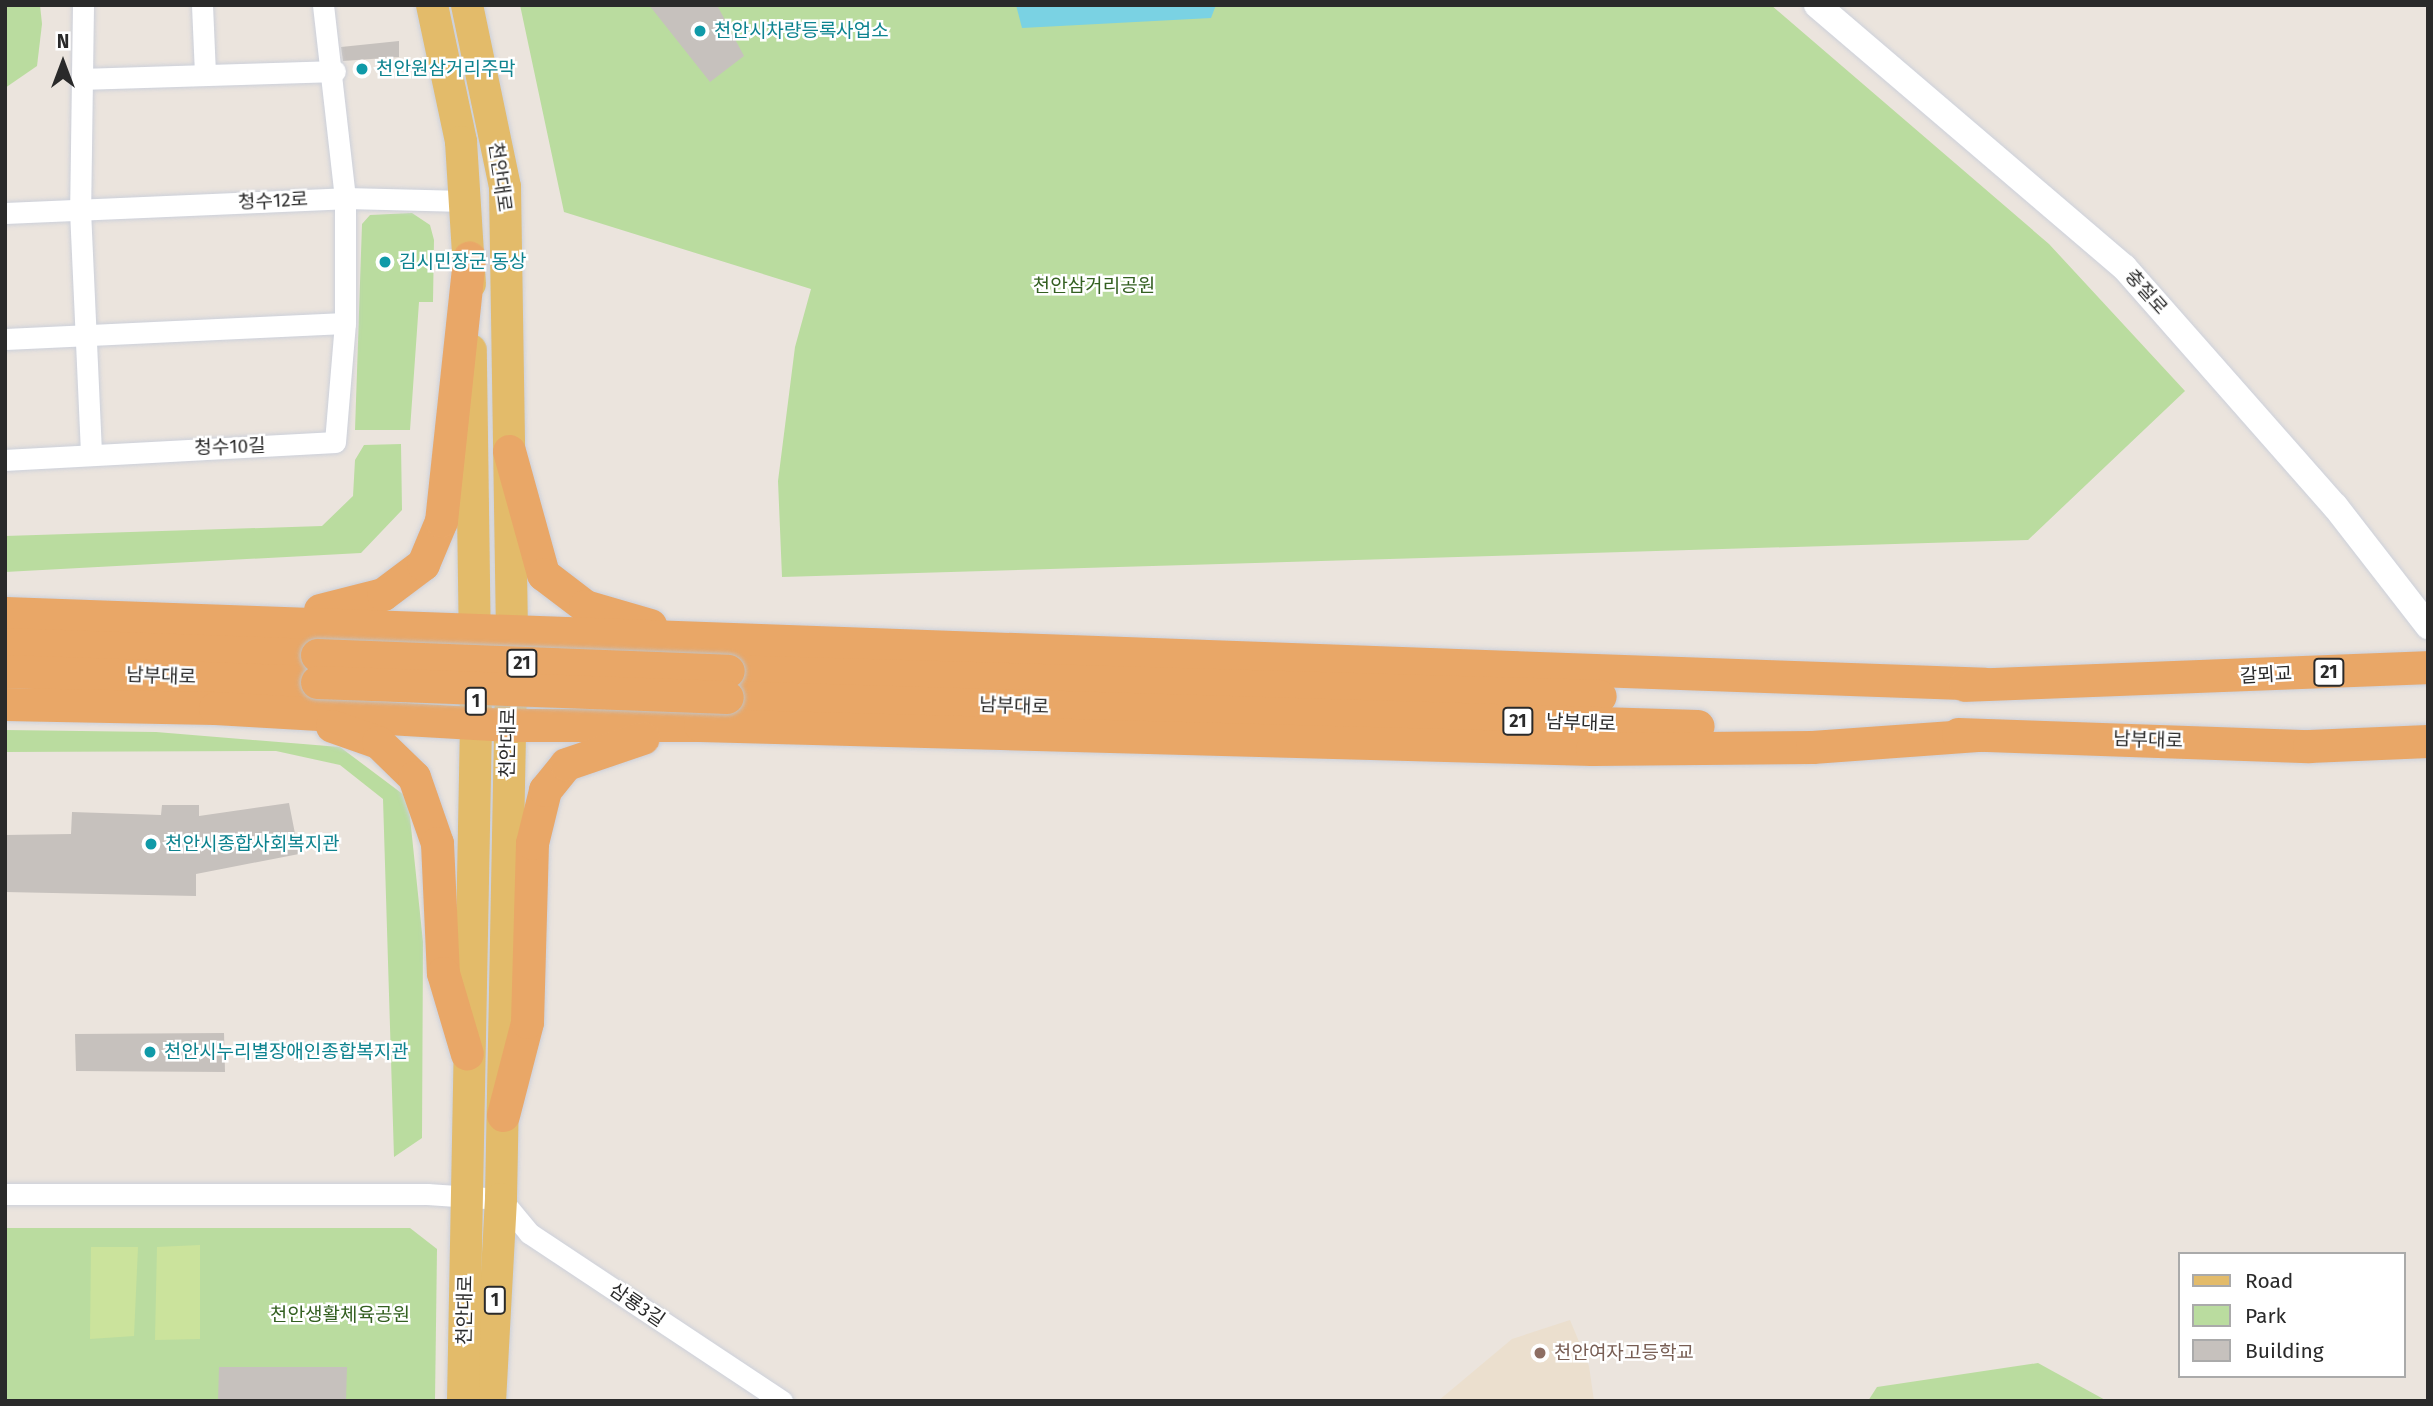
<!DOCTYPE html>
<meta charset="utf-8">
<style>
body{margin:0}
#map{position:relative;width:2433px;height:1406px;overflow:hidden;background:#ebe4dd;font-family:"Fira Sans","Noto Sans KR",sans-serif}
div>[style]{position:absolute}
.education>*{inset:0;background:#ebdfce}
.green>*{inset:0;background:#badc9f}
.pitch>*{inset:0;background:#cbe39c}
.water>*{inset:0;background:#7ad2e3}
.building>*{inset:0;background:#c6c1bd}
.roads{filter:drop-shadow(0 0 2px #ccd0da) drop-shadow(0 0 2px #ccd0da)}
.minor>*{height:21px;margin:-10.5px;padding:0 10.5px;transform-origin:10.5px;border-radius:10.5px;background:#fff}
.tertiary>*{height:26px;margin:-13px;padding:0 13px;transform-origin:13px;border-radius:13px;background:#fff}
.primary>*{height:32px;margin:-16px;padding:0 16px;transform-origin:16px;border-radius:16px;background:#e3bb6a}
.trunk>*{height:33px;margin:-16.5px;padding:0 16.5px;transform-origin:16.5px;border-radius:16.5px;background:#e9a767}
.bridges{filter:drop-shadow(0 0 2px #c3c3c3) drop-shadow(0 0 2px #c3c3c3)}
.trunk-bridge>*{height:33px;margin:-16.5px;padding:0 16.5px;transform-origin:16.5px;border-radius:16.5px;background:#e9a767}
.dots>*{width:19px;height:19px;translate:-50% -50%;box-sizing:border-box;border:4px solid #fff;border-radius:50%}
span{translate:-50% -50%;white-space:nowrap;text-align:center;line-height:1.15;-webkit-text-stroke:5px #fff;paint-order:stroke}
.shield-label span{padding:2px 5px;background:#fff;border:2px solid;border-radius:5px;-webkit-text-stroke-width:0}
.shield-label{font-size:18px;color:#2a2a2a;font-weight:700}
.culture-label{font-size:19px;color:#0d838f}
.left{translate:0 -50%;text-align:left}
.street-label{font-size:19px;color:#2a2a2a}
.park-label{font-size:19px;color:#346021}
.education-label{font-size:19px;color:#785e54}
.frame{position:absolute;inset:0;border:7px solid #2a2a2a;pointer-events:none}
.legend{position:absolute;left:2178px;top:1252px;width:228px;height:126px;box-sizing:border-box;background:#fff;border:2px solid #aaa;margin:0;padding:9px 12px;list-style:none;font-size:21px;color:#2a2a2a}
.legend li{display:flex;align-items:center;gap:14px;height:35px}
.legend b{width:35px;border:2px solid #aaa}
.north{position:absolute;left:28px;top:28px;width:70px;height:70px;-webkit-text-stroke:5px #fff;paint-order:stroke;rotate:0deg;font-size:19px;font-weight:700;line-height:28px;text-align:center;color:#2a2a2a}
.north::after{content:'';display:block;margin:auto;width:24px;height:32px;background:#2a2a2a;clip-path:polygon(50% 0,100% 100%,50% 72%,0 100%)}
</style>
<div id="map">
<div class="education">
<div style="clip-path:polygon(1570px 1320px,1589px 1366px,1594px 1401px,1438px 1401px,1512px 1339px)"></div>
</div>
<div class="green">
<div style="clip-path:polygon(5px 5px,40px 5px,42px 24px,37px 66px,5px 88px)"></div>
<div style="clip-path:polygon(520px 5px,1771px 5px,2049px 244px,2185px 391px,2028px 540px,782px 577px,778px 481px,795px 347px,811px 289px,564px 212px)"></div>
<div style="clip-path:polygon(412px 213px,430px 225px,434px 240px,433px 302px,419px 302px,410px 430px,355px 430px,362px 224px,370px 215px)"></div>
<div style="clip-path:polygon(401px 444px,402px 510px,361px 553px,5px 572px,5px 536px,322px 526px,353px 496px,355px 460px,364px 445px)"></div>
<div style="clip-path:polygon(5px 730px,156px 732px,340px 747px,408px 798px,423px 942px,422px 1138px,394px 1157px,383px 799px,340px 765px,276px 751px,5px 752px)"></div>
<div style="clip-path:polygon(5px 1228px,410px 1228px,437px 1249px,435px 1401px,5px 1401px)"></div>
<div style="clip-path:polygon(2038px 1363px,2107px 1401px,1868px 1401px,1877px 1387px)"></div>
</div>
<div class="pitch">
<div style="clip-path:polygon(200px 1245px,200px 1339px,155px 1340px,157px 1247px)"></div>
<div style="clip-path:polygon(91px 1247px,138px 1247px,134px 1336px,90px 1339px)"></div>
</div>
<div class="water">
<div style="clip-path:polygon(1016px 5px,1216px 5px,1211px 18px,1022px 28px)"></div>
</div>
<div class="building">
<div style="clip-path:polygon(649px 5px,717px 5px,744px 56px,710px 82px)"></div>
<div style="clip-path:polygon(399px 41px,399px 57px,343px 61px,341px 47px)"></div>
<div style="clip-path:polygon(289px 803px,299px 854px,196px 874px,196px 896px,5px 892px,5px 835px,71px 834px,72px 812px,161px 815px,162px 805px,199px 805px,199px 816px)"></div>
<div style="clip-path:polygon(224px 1033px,225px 1072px,76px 1071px,75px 1034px)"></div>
<div style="clip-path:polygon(219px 1367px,347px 1367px,346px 1401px,218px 1401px)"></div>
</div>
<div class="roads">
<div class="minor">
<div style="left:83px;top:5px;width:205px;rotate:90.8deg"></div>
<div style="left:80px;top:210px;width:242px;rotate:87.4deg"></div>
<div style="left:202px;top:5px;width:69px;rotate:87.5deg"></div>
<div style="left:82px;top:79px;width:253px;rotate:-1.8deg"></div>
<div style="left:5px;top:213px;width:340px;rotate:-2.5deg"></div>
<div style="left:345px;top:198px;width:120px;rotate:1.4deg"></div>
<div style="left:5px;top:339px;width:340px;rotate:-2.7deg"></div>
<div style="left:5px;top:460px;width:330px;rotate:-3.1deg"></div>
<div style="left:335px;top:442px;width:119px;rotate:-85.2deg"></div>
<div style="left:345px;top:323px;width:125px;rotate:-90deg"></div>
<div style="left:345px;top:198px;width:194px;rotate:-96.5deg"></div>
<div style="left:5px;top:1194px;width:422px"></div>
<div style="left:427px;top:1194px;width:74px;rotate:3.9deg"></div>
<div style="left:501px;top:1199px;width:44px;rotate:50.5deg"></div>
<div style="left:529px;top:1233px;width:304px;rotate:33.6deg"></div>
</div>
<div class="tertiary">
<div style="left:1817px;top:5px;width:404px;rotate:40.5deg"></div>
<div style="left:2124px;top:267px;width:319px;rotate:48.6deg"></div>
<div style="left:2335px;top:506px;width:152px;rotate:52.2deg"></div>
</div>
<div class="primary">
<div style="left:432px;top:5px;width:140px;rotate:78deg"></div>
<div style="left:461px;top:142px;width:142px;rotate:86.4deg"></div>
<div style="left:467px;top:5px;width:186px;rotate:78.2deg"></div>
<div style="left:505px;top:187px;width:443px;rotate:89.1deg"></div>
<div style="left:512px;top:630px;width:569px;rotate:91.11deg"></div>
<div style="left:501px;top:1199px;width:202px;rotate:93.1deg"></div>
<div style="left:463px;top:1401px;width:678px;rotate:-88.9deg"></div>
<div style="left:476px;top:723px;width:373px;rotate:-90.8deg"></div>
</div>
<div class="trunk">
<div style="left:509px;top:451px;width:128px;rotate:74.5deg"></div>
<div style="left:543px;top:574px;width:53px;rotate:37.3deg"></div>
<div style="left:585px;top:606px;width:68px;rotate:16.3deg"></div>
<div style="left:320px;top:610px;width:65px;rotate:-14.3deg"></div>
<div style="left:383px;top:594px;width:50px;rotate:-36.9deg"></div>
<div style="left:423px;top:564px;width:47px;rotate:-67.3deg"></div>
<div style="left:441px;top:521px;width:265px;rotate:-83.9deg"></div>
<div style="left:5px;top:613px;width:1981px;rotate:2.05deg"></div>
<div style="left:5px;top:644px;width:312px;rotate:2deg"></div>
<div style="left:5px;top:671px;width:312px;rotate:2deg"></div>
<div style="left:728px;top:671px;width:872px;rotate:1.64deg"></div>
<div style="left:1965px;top:685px;width:463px;rotate:-2.2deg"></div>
<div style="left:727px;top:697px;width:971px;rotate:1.71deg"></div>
<div style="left:5px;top:704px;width:210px;rotate:1.1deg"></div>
<div style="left:215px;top:708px;width:293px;rotate:3.3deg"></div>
<div style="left:508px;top:725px;width:192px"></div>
<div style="left:700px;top:725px;width:892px;rotate:1.54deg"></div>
<div style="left:1592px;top:749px;width:220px;rotate:-0.5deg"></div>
<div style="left:1812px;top:747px;width:169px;rotate:-4.1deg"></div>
<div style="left:332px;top:726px;width:49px;rotate:19.2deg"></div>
<div style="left:378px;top:742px;width:50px;rotate:44.2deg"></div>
<div style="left:414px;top:777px;width:70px;rotate:70.8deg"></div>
<div style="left:437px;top:843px;width:130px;rotate:87.4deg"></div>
<div style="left:443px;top:973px;width:84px;rotate:73.5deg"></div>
<div style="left:1958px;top:734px;width:351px;rotate:2deg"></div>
<div style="left:2309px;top:746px;width:119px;rotate:-2.4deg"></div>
<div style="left:503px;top:1115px;width:96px;rotate:-75.5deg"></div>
<div style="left:527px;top:1022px;width:179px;rotate:-88.4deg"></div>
<div style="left:532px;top:843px;width:55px;rotate:-76.2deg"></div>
<div style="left:545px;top:790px;width:33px;rotate:-51deg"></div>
<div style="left:566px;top:764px;width:81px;rotate:-18.7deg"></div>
</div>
</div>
<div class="bridges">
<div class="trunk-bridge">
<div style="left:317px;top:655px;width:411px;rotate:2.2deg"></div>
<div style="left:317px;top:682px;width:410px;rotate:2.1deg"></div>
</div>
</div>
<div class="dots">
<div style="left:700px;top:31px;background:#0f9aa8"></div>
<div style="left:362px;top:69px;background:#0f9aa8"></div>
<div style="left:385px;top:262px;background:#0f9aa8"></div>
<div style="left:151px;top:844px;background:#0f9aa8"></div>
<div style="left:150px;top:1052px;background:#0f9aa8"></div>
<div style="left:1540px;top:1353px;background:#8d6e63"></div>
</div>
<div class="shield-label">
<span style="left:522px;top:663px">21</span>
<span style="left:2329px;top:672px">21</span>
<span style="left:476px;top:701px">1</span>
<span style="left:1518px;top:721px">21</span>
<span style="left:495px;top:1300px">1</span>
</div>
<div class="culture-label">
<span class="left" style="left:714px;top:31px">천안시차량등록사업소</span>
<span class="left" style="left:376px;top:69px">천안원삼거리주막</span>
<span class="left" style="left:399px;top:262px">김시민장군 동상</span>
<span class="left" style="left:165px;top:844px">천안시종합사회복지관</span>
<span class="left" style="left:164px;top:1052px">천안시누리별장애인종합복지관</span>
</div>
<div class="street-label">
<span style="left:500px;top:177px;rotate:82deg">천안대로</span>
<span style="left:273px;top:201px;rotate:-3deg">청수12로</span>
<span style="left:2146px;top:292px;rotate:48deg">충절로</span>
<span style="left:230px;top:447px;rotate:-2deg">청수10길</span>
<span style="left:2266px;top:675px;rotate:-3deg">갈뫼교</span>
<span style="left:161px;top:676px;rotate:2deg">남부대로</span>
<span style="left:1014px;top:706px;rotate:2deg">남부대로</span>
<span style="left:1581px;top:723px;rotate:2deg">남부대로</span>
<span style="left:2148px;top:740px;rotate:2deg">남부대로</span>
<span style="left:508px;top:743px;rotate:-89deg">천안대로</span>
<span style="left:637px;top:1305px;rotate:34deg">삼룡3길</span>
<span style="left:465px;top:1310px;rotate:-89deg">천안대로</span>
</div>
<div class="park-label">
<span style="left:1094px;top:286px">천안삼거리공원</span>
<span style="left:340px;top:1315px">천안생활체육공원</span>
</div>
<div class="education-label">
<span class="left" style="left:1554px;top:1353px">천안여자고등학교</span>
</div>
<div class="frame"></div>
<ul class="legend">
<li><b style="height:9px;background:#e3bb6a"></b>Road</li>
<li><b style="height:19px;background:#badc9f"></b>Park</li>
<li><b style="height:19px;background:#c6c1bd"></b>Building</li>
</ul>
<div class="north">N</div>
</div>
